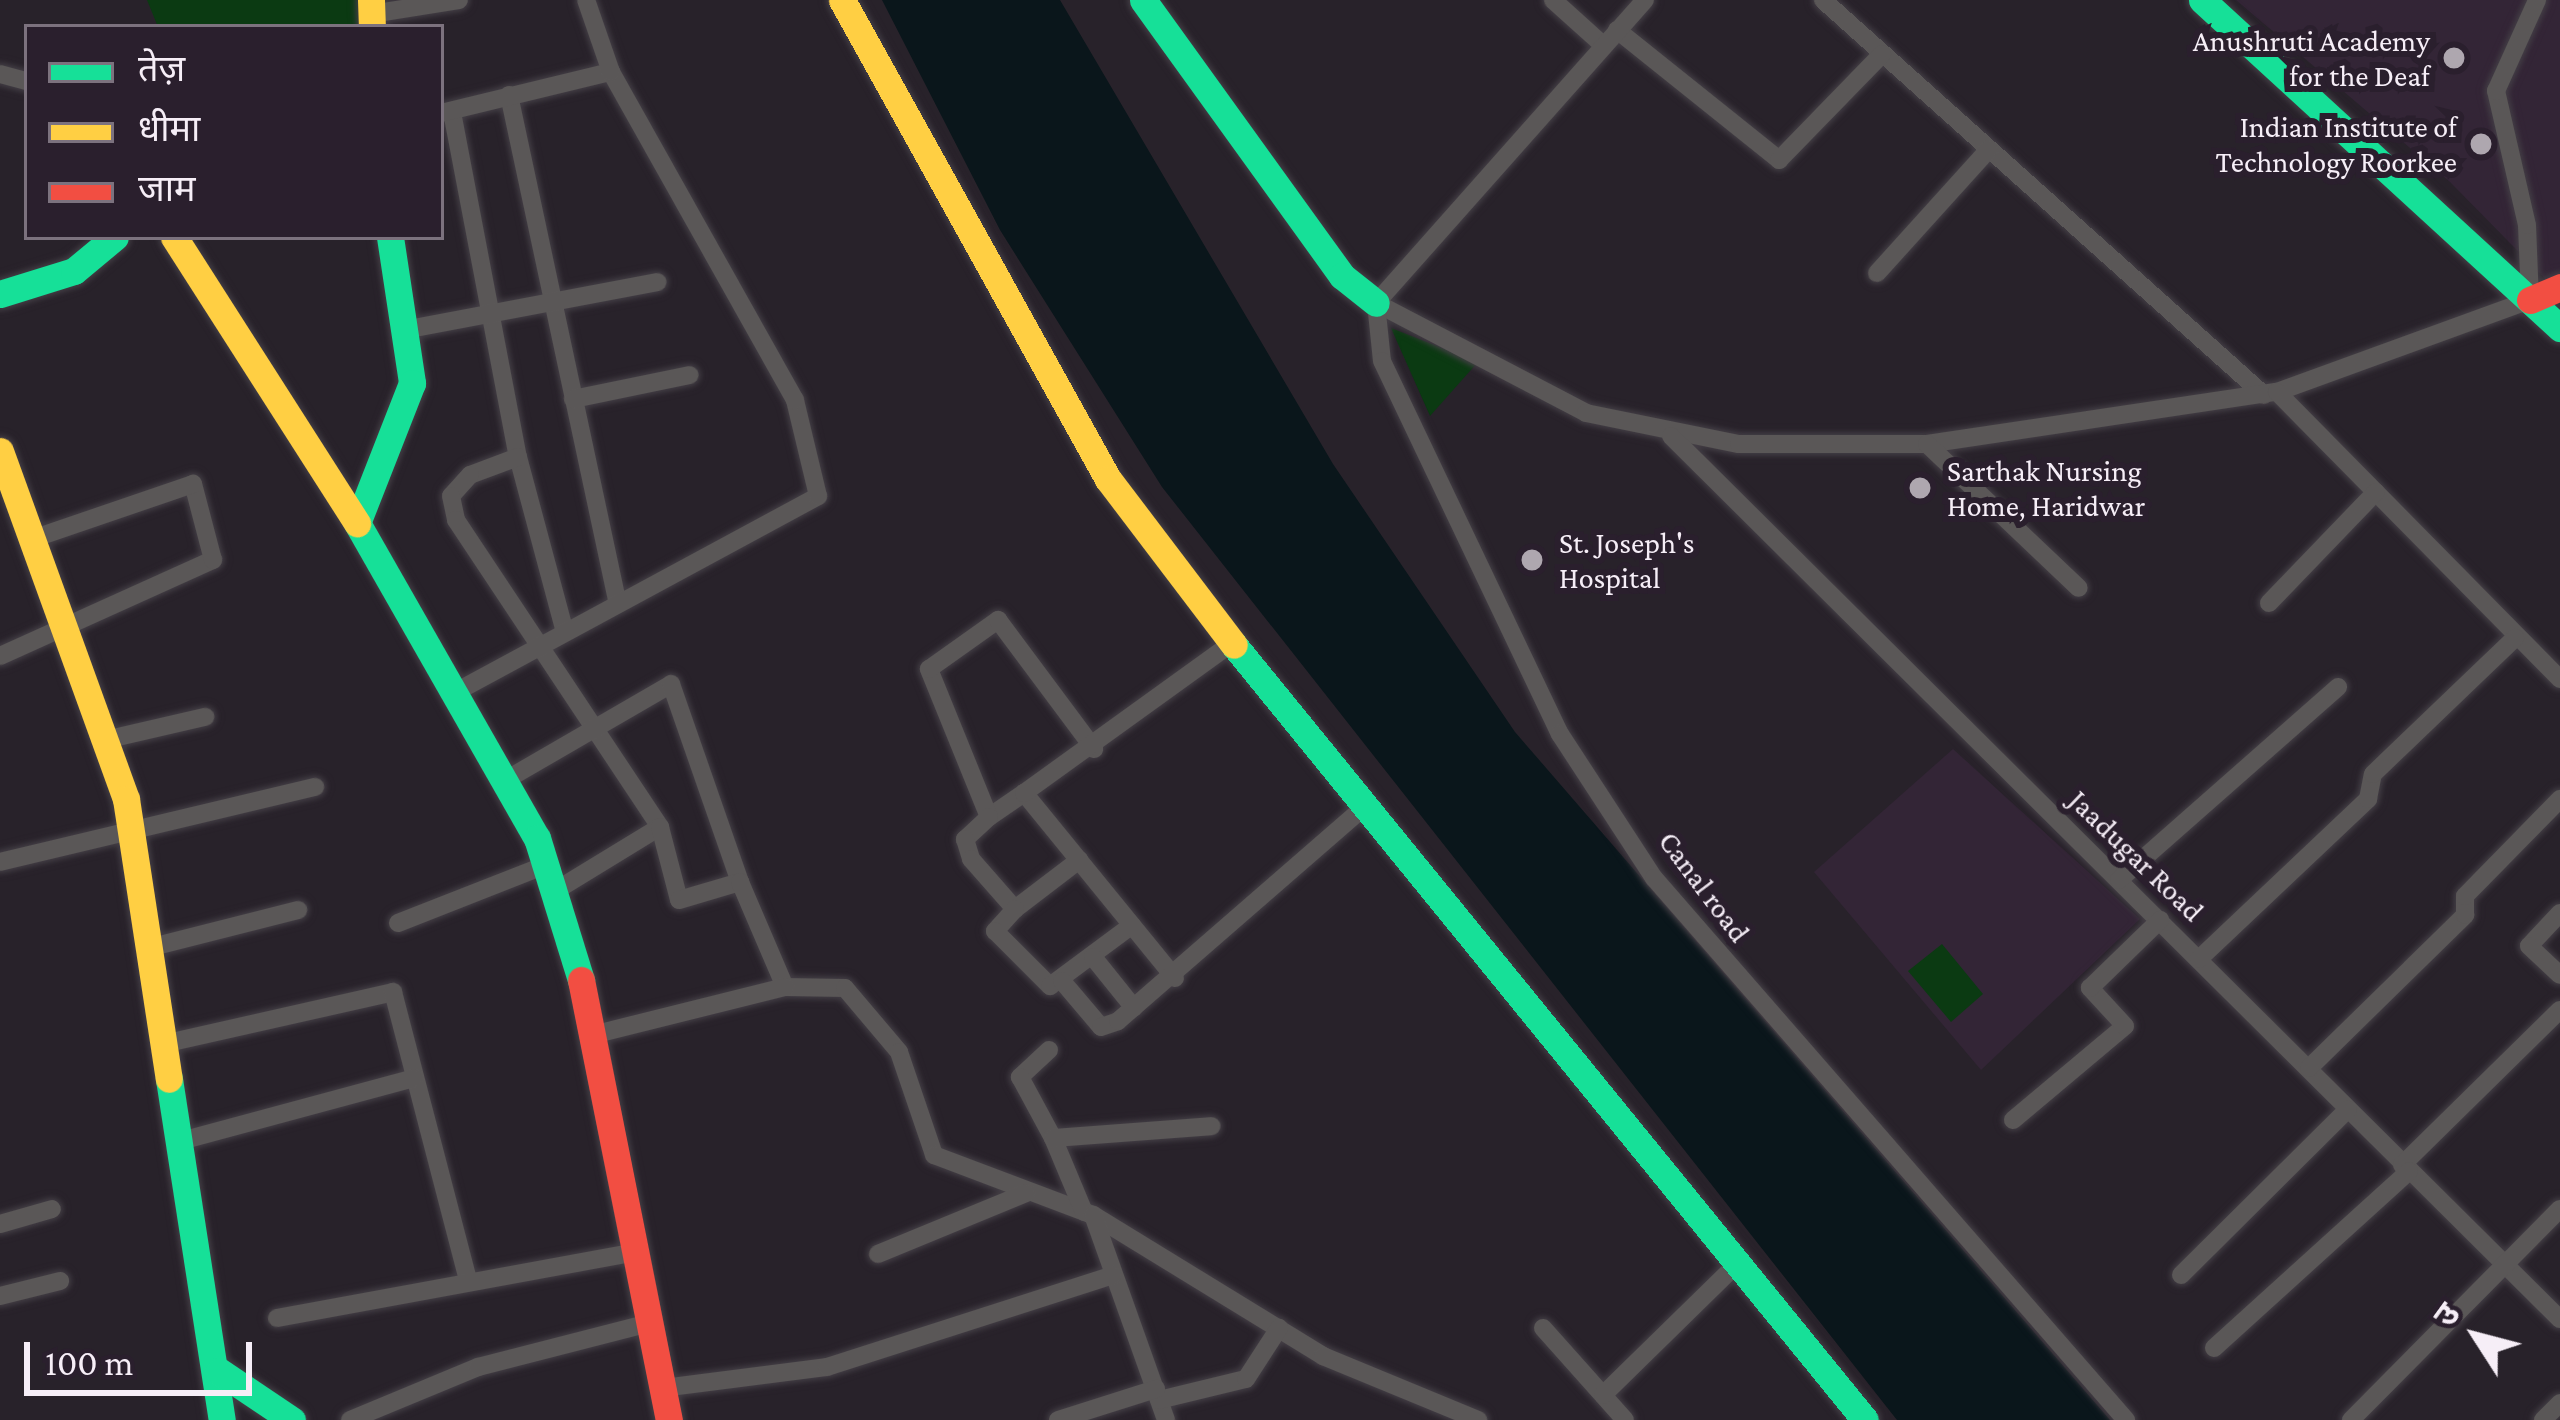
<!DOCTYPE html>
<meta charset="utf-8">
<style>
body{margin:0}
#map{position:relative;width:2560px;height:1420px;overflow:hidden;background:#28222a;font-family:"Crimson Pro","Noto Sans Devanagari",serif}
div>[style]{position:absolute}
.built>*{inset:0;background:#332536}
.green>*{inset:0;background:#0b3a12}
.water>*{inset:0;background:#0a161b}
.roads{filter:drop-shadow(0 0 3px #443f46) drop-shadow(0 0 3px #443f46)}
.street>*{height:18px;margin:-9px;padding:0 9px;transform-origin:9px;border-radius:9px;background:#5a5757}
.fast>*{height:27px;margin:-13.5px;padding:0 13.5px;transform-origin:13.5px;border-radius:13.5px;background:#16e098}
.slow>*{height:27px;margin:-13.5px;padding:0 13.5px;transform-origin:13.5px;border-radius:13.5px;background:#ffcf43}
.jam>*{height:27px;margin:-13.5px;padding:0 13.5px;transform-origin:13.5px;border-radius:13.5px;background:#f24e42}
.dots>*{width:33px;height:33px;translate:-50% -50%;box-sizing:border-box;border:6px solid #2a1f2d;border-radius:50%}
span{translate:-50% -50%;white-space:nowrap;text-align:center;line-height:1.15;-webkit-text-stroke:12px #2a1f2d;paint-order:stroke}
.poi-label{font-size:30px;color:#f6eef7}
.right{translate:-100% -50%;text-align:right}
.left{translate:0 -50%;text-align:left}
.street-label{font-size:30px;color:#f6eef7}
.legend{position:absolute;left:24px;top:24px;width:420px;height:216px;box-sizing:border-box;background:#2a1f2d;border:3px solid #7c727e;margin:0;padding:15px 21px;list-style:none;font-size:36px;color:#f6eef7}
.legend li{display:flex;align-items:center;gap:24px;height:60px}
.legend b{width:60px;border:3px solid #7c727e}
.north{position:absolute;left:2416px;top:1276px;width:120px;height:120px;-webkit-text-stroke:9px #2a1f2d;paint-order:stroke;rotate:306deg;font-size:33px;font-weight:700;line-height:48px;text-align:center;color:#f6eef7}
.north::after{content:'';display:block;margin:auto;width:42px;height:54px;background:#f6eef7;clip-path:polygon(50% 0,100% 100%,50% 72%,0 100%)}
.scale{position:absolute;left:24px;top:1342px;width:228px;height:54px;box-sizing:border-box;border:6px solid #f6eef7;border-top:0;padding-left:15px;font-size:36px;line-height:42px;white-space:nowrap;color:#f6eef7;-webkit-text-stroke:9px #2a1f2d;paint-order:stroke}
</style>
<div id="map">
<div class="built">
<div style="clip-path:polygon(2236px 0,2560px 0,2560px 294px,2450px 182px)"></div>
<div style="clip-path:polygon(1953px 749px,2140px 919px,1981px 1070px,1814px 872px)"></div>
</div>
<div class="green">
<div style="clip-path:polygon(147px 0,359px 0,359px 27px,158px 27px)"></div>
<div style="clip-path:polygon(1391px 328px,1478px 362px,1430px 416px)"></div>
<div style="clip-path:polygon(1942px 944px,1983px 994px,1951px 1022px,1908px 971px)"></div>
</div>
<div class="water">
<div style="clip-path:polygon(882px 0,1060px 0,1333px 464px,1515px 732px,2110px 1420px,1897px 1420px,1162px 487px,1000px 230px)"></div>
</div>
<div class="roads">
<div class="street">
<div style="left:1553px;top:0;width:67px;rotate:42deg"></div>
<div style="left:1823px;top:0;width:592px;rotate:41.85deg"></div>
<div style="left:371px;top:14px;width:89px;rotate:-9deg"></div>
<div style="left:1617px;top:30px;width:208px;rotate:38.7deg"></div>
<div style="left:1779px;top:160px;width:148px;rotate:-45.8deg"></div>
<div style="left:0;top:74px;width:28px;rotate:15deg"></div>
<div style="left:509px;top:95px;width:516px;rotate:77.93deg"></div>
<div style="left:452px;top:112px;width:351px;rotate:79.2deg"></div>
<div style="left:518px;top:457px;width:178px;rotate:75deg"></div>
<div style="left:441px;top:113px;width:175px;rotate:-13.6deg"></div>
<div style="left:1877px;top:273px;width:167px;rotate:-47.9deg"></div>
<div style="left:1376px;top:303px;width:237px;rotate:27.6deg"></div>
<div style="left:1586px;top:413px;width:156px;rotate:11.5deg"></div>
<div style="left:1739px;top:444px;width:188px"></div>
<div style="left:1927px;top:444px;width:354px;rotate:-8.5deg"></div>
<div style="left:2277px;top:392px;width:269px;rotate:-20deg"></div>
<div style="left:2530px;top:300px;width:75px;rotate:-92.3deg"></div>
<div style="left:2527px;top:225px;width:138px;rotate:-103deg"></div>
<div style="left:2496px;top:91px;width:100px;rotate:-65.7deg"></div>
<div style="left:1376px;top:303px;width:58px;rotate:84.1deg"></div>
<div style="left:1382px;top:361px;width:413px;rotate:64.5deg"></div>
<div style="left:1560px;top:734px;width:172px;rotate:56.9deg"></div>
<div style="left:1654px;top:878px;width:719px;rotate:48.95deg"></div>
<div style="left:1376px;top:303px;width:405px;rotate:-48.4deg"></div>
<div style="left:404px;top:330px;width:258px;rotate:-10.7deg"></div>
<div style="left:2277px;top:392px;width:403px;rotate:45.4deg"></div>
<div style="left:573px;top:399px;width:119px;rotate:-11.6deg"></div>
<div style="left:1671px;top:436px;width:1253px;rotate:44.81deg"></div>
<div style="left:1927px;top:444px;width:209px;rotate:43.5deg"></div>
<div style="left:518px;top:457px;width:51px;rotate:159.4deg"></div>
<div style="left:470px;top:475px;width:28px;rotate:132deg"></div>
<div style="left:451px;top:496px;width:25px;rotate:78deg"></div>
<div style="left:456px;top:520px;width:369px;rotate:56.4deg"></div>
<div style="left:2269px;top:603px;width:154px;rotate:-46.1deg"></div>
<div style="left:0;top:656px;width:234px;rotate:-24.3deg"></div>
<div style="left:213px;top:560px;width:79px;rotate:-104.7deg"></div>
<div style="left:193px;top:484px;width:170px;rotate:161.1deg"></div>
<div style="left:454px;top:693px;width:414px;rotate:-28.4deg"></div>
<div style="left:818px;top:496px;width:99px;rotate:-103.5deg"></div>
<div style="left:795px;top:400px;width:376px;rotate:-119.3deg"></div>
<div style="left:611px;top:72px;width:76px;rotate:-109.1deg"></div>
<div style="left:105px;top:740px;width:103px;rotate:-13deg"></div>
<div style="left:504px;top:781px;width:193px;rotate:-30.1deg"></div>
<div style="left:671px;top:684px;width:210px;rotate:70.8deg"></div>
<div style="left:1024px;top:793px;width:42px;rotate:145.6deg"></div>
<div style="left:989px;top:817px;width:160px;rotate:-112.1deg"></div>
<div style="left:929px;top:669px;width:85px;rotate:-35.4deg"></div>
<div style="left:998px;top:620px;width:161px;rotate:53.3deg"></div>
<div style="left:989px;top:817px;width:33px;rotate:137deg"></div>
<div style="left:965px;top:839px;width:21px;rotate:73deg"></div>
<div style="left:971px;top:859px;width:67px;rotate:48.7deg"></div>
<div style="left:1015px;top:909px;width:81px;rotate:-37.4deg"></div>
<div style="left:0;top:862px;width:324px;rotate:-13.4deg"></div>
<div style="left:2119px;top:880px;width:292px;rotate:-41.4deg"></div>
<div style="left:555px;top:891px;width:123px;rotate:-31.4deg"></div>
<div style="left:660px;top:827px;width:75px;rotate:75.4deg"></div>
<div style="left:679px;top:900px;width:64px;rotate:-16.4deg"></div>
<div style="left:740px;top:882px;width:114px;rotate:66.8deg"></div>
<div style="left:785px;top:987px;width:60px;rotate:1deg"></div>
<div style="left:845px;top:988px;width:84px;rotate:49.8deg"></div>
<div style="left:899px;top:1052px;width:109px;rotate:71.2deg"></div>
<div style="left:934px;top:1155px;width:170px;rotate:20.7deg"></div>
<div style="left:1093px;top:1215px;width:270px;rotate:31.5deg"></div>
<div style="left:1323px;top:1356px;width:168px;rotate:22.4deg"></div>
<div style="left:1015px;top:909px;width:30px;rotate:132deg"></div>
<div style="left:995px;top:931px;width:78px;rotate:45deg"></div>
<div style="left:1050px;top:986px;width:102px;rotate:-36.6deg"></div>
<div style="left:2560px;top:913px;width:45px;rotate:133.2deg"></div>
<div style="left:2529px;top:946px;width:42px;rotate:43.1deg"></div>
<div style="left:398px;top:923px;width:159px;rotate:-21.4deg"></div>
<div style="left:148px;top:948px;width:155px;rotate:-14.2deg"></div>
<div style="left:1093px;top:957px;width:65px;rotate:51.2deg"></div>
<div style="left:2199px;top:959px;width:233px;rotate:-43.4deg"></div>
<div style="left:2368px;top:799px;width:25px;rotate:-79deg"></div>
<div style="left:2373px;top:774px;width:197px;rotate:-43.8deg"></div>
<div style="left:1175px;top:978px;width:239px;rotate:-129.2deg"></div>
<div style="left:1024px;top:793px;width:253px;rotate:-35.8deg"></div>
<div style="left:1062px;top:981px;width:60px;rotate:49.7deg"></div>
<div style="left:1101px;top:1027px;width:18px;rotate:-19deg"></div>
<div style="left:1118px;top:1021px;width:320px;rotate:-41deg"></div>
<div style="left:592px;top:1035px;width:199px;rotate:-14deg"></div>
<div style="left:163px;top:1044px;width:236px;rotate:-12.7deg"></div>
<div style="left:393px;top:992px;width:297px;rotate:75.4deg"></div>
<div style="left:1049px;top:1050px;width:40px;rotate:137deg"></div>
<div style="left:1020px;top:1077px;width:69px;rotate:61.6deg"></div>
<div style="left:2309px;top:1068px;width:219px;rotate:-44.4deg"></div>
<div style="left:2465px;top:915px;width:19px;rotate:-90deg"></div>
<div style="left:2465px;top:896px;width:136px;rotate:-45.6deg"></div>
<div style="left:2013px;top:1120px;width:146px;rotate:-40deg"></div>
<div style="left:2125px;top:1026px;width:52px;rotate:-132.6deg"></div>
<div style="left:2090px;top:988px;width:98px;rotate:-44.2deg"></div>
<div style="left:177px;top:1142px;width:245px;rotate:-15.1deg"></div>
<div style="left:2402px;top:1165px;width:221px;rotate:-44.5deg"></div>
<div style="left:1084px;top:1212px;width:80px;rotate:-112.7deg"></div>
<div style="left:1053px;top:1138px;width:159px;rotate:-4.3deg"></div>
<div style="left:1093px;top:1215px;width:218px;rotate:70.4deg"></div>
<div style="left:0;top:1224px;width:54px;rotate:-16.1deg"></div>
<div style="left:878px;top:1254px;width:160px;rotate:-22.4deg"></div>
<div style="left:2181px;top:1275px;width:235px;rotate:-44.8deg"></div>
<div style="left:0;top:1296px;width:62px;rotate:-14deg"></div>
<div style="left:277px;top:1318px;width:364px;rotate:-10.4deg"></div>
<div style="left:1543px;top:1328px;width:123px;rotate:48.3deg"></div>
<div style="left:2214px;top:1348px;width:263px;rotate:-42.2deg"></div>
<div style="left:663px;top:1388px;width:165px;rotate:-7.3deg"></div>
<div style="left:827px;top:1367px;width:300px;rotate:-17.8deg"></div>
<div style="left:1603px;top:1395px;width:190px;rotate:-44.4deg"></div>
<div style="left:1159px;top:1400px;width:89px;rotate:-13.6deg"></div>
<div style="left:1246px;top:1379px;width:61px;rotate:-57.1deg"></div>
<div style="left:350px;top:1420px;width:139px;rotate:-22.5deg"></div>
<div style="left:478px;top:1367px;width:177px;rotate:-14.4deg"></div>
<div style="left:1058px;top:1420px;width:103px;rotate:-17.6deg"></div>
<div style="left:2351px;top:1420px;width:297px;rotate:-45.3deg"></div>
<div style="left:2543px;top:1420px;width:24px;rotate:-45deg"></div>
</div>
<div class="fast">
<div style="left:1143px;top:0;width:340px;rotate:54.2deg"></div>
<div style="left:1342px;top:276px;width:43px;rotate:38.5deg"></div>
<div style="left:2202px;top:0;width:486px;rotate:42.5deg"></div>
<div style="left:390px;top:237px;width:148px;rotate:81.4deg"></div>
<div style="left:412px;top:383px;width:150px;rotate:111.4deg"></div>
<div style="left:357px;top:523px;width:363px;rotate:60.3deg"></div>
<div style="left:537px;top:838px;width:149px;rotate:72.8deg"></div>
<div style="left:0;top:294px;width:77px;rotate:-17.3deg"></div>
<div style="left:74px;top:271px;width:53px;rotate:-39.7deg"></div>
<div style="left:1234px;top:645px;width:999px;rotate:50.85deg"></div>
<div style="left:169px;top:1079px;width:345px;rotate:81.2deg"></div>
<div style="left:219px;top:1371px;width:88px;rotate:33.9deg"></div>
</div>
<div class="slow">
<div style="left:371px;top:0;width:27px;rotate:88deg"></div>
<div style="left:842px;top:0;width:548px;rotate:60.96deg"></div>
<div style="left:1108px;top:479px;width:208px;rotate:52.8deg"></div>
<div style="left:174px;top:237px;width:340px;rotate:57.4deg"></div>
<div style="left:0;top:451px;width:370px;rotate:70.1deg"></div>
<div style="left:126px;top:799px;width:283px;rotate:81.3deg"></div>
</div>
<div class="jam">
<div style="left:2530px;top:300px;width:33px;rotate:-23deg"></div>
<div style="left:581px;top:980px;width:449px;rotate:78.7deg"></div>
</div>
</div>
<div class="dots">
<div style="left:2454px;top:58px;background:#aea7af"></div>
<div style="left:2481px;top:144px;background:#aea7af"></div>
<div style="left:1920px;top:488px;background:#aea7af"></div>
<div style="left:1532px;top:560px;background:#aea7af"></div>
</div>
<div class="poi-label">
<span class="right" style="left:2430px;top:58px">Anushruti Academy<br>for the Deaf</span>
<span class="right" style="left:2457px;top:144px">Indian Institute of<br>Technology Roorkee</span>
<span class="left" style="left:1947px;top:488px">Sarthak Nursing<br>Home, Haridwar</span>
<span class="left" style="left:1559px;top:560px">St. Joseph's<br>Hospital</span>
</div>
<div class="street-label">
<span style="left:2136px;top:856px;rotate:44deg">Jaadugar Road</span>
<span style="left:1704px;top:887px;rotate:53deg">Canal road</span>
</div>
<ul class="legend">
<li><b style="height:15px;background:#16e098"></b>तेज़</li>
<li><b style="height:15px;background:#ffcf43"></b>धीमा</li>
<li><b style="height:15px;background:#f24e42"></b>जाम</li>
</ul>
<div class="north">उ</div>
<div class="scale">100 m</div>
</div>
